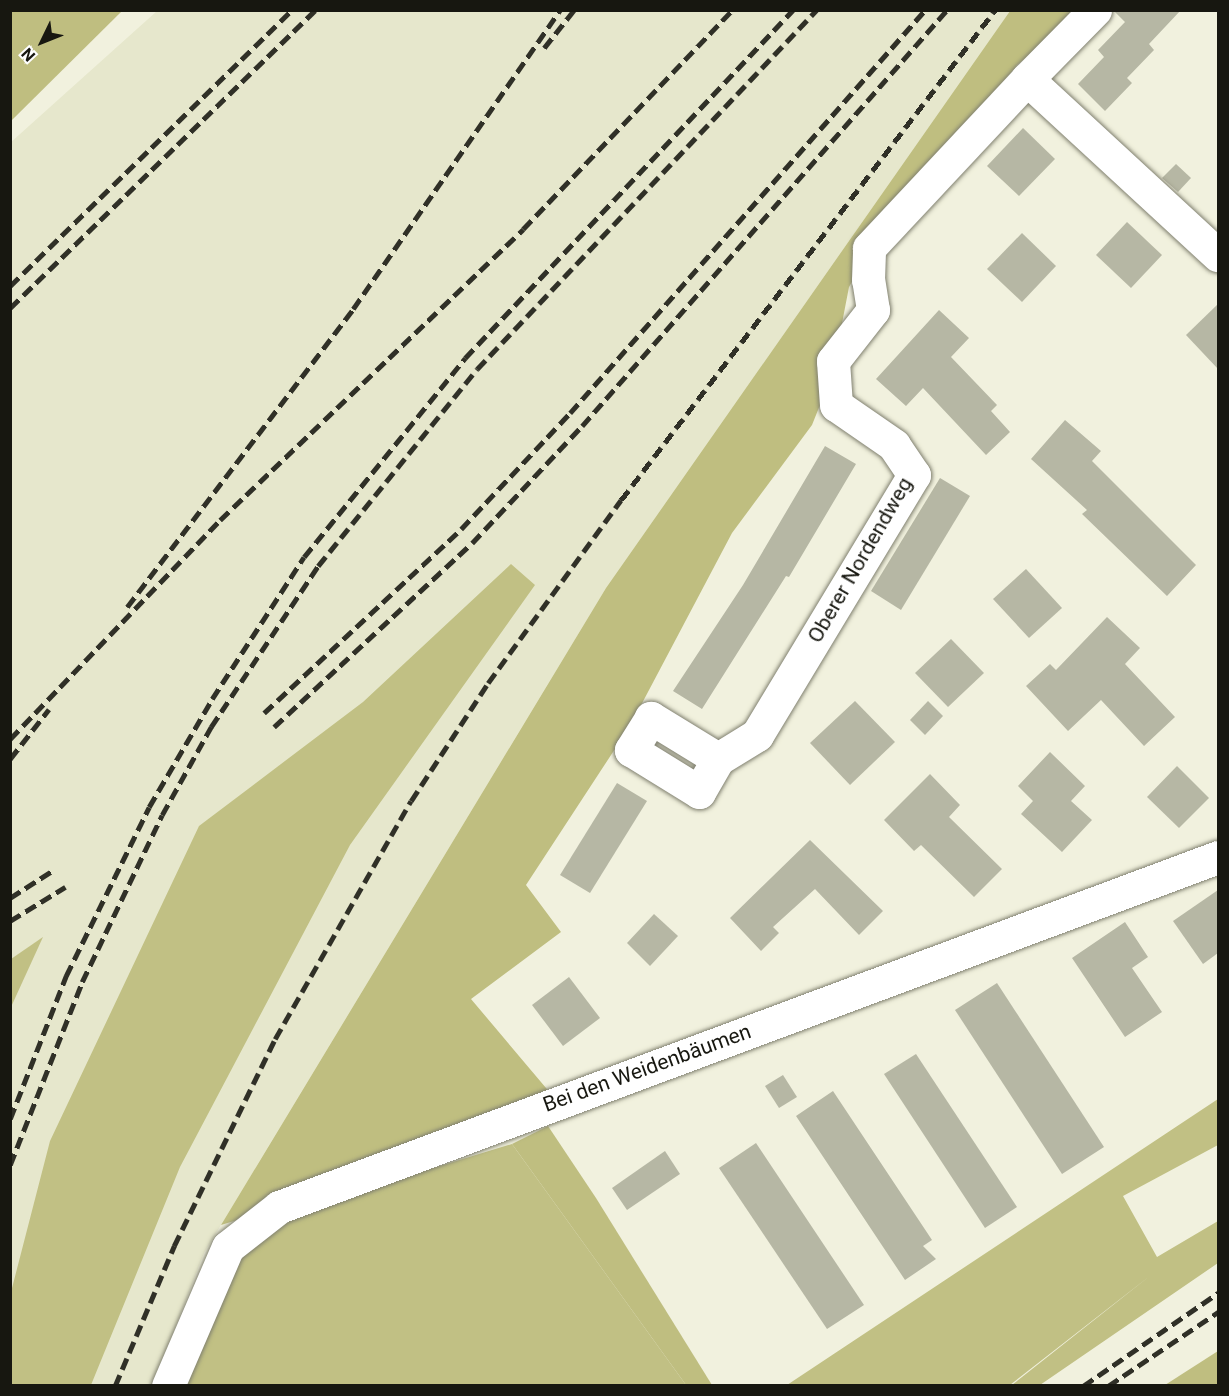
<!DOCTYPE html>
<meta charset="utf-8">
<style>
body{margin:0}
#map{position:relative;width:1229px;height:1396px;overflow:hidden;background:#f1f1de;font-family:Roboto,sans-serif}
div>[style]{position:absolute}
.built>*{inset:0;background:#e6e7cc}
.green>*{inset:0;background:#c1c084}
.forest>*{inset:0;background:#bfbe80}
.building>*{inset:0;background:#b6b7a4}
.roads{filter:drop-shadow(0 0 2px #80806f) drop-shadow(0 0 2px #80806f)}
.minor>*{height:33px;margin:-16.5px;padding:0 16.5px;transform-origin:16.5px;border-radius:16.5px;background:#fff}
.rail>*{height:4.5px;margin-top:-2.25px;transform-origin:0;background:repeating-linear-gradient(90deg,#303027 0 12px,transparent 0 18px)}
span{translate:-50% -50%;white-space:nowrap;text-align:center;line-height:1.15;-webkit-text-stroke:4.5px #fff;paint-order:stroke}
.street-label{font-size:21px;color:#171710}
.frame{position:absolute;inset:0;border:12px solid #171710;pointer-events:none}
.north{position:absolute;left:12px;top:12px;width:60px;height:60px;-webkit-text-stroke:4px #fff;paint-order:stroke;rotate:227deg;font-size:16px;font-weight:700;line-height:24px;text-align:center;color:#171710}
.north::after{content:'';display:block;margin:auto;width:21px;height:27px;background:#171710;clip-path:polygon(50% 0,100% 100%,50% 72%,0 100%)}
</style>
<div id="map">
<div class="built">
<div style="clip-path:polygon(157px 11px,1010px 11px,606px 588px,204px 1253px,153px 1385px,11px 1385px,10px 143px)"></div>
</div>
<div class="green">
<div style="clip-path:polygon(511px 564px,535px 585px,350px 845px,180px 1167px,91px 1385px,11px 1385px,11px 1292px,50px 1141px,199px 826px,363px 702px)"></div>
<div style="clip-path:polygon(43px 937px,11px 1007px,11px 959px)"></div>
<div style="clip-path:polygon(1218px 1099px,1218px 1145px,1123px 1196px,1157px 1257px,1218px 1221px,1218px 1263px,1040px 1385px,1012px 1385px,1151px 1275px,1010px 1385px,787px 1385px)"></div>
<div style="clip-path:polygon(512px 1144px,686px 1385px,183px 1386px,234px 1256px,296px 1210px)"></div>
</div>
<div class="forest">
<div style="clip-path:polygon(11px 10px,122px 10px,122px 11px,11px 121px)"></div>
<div style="clip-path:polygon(1010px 11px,1084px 11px,1017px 65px,874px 243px,849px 287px,832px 375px,812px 425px,732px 533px,630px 726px,526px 885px,561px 932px,471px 999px,557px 1101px,279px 1207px,221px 1225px,606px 588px)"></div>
<div style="clip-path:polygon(548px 1126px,596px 1198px,712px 1385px,686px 1385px,512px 1144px)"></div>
<div style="clip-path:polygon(1218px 1351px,1218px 1385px,1165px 1385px)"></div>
</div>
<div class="building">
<div style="clip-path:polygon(1113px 10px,1181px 10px,1149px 44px,1154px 50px,1127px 78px,1132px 83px,1105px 111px,1078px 84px,1104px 57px,1098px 50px,1125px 22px)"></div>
<div style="clip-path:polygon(1023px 128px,1055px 159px,1019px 196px,987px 166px)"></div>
<div style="clip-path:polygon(1176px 164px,1191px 178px,1178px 192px,1162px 178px)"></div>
<div style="clip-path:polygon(1127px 222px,1162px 255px,1131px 288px,1096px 255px)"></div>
<div style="clip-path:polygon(1022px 233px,1056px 266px,1022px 302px,987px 269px)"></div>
<div style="clip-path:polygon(1218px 304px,1218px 369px,1186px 335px)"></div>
<div style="clip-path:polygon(939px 310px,969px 338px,951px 357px,997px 405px,991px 411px,1010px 432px,986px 455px,923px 388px,906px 406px,876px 379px)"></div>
<div style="clip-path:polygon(1065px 420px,1101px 451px,1092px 461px,1196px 565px,1167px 596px,1082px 514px,1087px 510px,1031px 459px)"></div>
<div style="clip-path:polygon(825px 446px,856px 464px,789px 577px,786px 576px,702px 709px,673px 691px,743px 585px)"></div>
<div style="clip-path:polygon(940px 478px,970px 496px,901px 610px,871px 591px)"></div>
<div style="clip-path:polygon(1026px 569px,1062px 608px,1029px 638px,993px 599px)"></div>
<div style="clip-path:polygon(1107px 617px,1140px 648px,1125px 664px,1175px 717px,1144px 746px,1101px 700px,1068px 731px,1026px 686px,1050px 664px,1056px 670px)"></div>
<div style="clip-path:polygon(951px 639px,984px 673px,948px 707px,915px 673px)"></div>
<div style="clip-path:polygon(855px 701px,895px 742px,850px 785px,810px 743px)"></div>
<div style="clip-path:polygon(928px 701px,943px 716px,925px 735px,910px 720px)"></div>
<div style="clip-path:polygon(1050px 752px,1085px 786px,1071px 801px,1092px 820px,1062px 852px,1021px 814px,1033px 801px,1018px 786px)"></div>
<div style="clip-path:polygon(1177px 766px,1209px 798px,1179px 828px,1147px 797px)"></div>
<div style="clip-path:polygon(930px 774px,960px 805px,949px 817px,1002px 869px,974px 897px,921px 845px,914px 851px,884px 820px)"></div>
<div style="clip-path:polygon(617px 783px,647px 801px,590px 893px,560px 875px)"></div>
<div style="clip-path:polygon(810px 840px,883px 911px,859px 935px,815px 889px,773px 927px,779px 933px,761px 951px,730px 918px)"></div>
<div style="clip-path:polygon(1218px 890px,1218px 953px,1203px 964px,1173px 921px)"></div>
<div style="clip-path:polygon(654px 914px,678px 936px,650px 966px,627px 943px)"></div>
<div style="clip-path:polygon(1125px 922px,1148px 957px,1132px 968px,1162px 1012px,1125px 1037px,1072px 958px)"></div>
<div style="clip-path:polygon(569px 977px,600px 1018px,563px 1046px,532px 1005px)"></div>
<div style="clip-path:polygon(997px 983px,1104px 1147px,1062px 1174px,955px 1010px)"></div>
<div style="clip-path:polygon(916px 1054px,1017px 1207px,985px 1228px,884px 1074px)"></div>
<div style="clip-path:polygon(783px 1075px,797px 1097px,779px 1108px,765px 1086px)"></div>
<div style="clip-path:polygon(833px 1091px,932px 1240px,923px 1246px,936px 1259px,905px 1280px,796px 1116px)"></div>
<div style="clip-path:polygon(756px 1143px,864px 1305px,827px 1329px,719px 1168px)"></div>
<div style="clip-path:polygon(665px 1151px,680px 1174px,627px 1210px,612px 1188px)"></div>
</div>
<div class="roads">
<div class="minor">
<div style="left:1095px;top:10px;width:97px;rotate:134.6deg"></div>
<div style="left:1027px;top:79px;width:260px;rotate:42.7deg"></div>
<div style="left:718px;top:759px;width:79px;rotate:-148.5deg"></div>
<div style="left:651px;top:718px;width:38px;rotate:122deg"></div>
<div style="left:631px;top:750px;width:80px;rotate:31.7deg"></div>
<div style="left:699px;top:792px;width:38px;rotate:-60deg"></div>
<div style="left:718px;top:759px;width:46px;rotate:-31.6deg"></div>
<div style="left:757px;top:735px;width:304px;rotate:-58.9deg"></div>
<div style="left:914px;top:475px;width:36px;rotate:-124deg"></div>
<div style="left:894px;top:445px;width:70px;rotate:-145.4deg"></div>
<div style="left:836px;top:405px;width:44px;rotate:-93.9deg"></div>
<div style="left:833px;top:361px;width:65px;rotate:-51.9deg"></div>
<div style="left:873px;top:310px;width:30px;rotate:-99deg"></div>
<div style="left:868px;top:280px;width:32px;rotate:-88deg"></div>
<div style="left:869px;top:248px;width:231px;rotate:-46.9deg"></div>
<div style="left:168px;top:1386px;width:151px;rotate:-66.7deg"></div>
<div style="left:228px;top:1247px;width:65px;rotate:-38.1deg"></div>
<div style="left:279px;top:1207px;width:1002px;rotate:-20.44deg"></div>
</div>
</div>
<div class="rail">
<div style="left:544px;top:48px;width:48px;rotate:-51.7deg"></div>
<div style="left:10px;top:286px;width:395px;rotate:-44.4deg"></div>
<div style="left:10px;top:308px;width:426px;rotate:-44.3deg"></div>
<div style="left:127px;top:607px;width:374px;rotate:-52.8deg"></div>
<div style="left:353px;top:309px;width:364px;rotate:-55.3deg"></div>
<div style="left:264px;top:713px;width:270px;rotate:-43deg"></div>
<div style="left:461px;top:529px;width:159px;rotate:-46.8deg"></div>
<div style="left:570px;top:413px;width:537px;rotate:-48.62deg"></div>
<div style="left:274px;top:727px;width:270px;rotate:-42.9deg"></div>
<div style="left:472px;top:543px;width:161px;rotate:-46.8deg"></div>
<div style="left:582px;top:426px;width:553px;rotate:-48.74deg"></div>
<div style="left:10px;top:739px;width:303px;rotate:-46.2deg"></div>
<div style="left:220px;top:520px;width:420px;rotate:-43.8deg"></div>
<div style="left:523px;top:229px;width:303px;rotate:-46.3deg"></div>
<div style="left:10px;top:759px;width:63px;rotate:-52deg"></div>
<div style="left:10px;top:898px;width:50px;rotate:-32.7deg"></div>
<div style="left:10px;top:921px;width:65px;rotate:-31.7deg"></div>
<div style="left:10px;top:1119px;width:154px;rotate:-68.6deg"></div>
<div style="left:66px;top:976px;width:188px;rotate:-63.8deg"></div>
<div style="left:149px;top:807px;width:125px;rotate:-59.7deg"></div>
<div style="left:212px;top:699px;width:169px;rotate:-57.1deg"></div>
<div style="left:304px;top:557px;width:256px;rotate:-51deg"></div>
<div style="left:465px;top:358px;width:478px;rotate:-46.7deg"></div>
<div style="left:10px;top:1165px;width:197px;rotate:-68.5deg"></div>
<div style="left:82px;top:982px;width:185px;rotate:-64.4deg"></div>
<div style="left:162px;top:815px;width:101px;rotate:-60.9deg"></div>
<div style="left:211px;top:727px;width:193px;rotate:-56.4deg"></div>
<div style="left:318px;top:566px;width:253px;rotate:-51.1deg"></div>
<div style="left:477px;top:369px;width:494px;rotate:-46.6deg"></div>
<div style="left:115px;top:1386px;width:152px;rotate:-67.1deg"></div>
<div style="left:174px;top:1246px;width:230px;rotate:-64deg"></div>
<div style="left:275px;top:1039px;width:274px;rotate:-60.3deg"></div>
<div style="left:411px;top:801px;width:141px;rotate:-56.9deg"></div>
<div style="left:488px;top:683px;width:226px;rotate:-54deg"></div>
<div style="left:621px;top:500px;width:616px;rotate:-52.65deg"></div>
<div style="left:1083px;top:1386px;width:164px;rotate:-34.6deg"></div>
<div style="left:1108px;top:1386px;width:133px;rotate:-33.9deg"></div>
</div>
<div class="street-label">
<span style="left:860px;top:560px;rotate:-60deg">Oberer Nordendweg</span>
<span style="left:647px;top:1068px;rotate:-20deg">Bei den Weidenbäumen</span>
</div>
<div class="frame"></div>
<div class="north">N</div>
</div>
